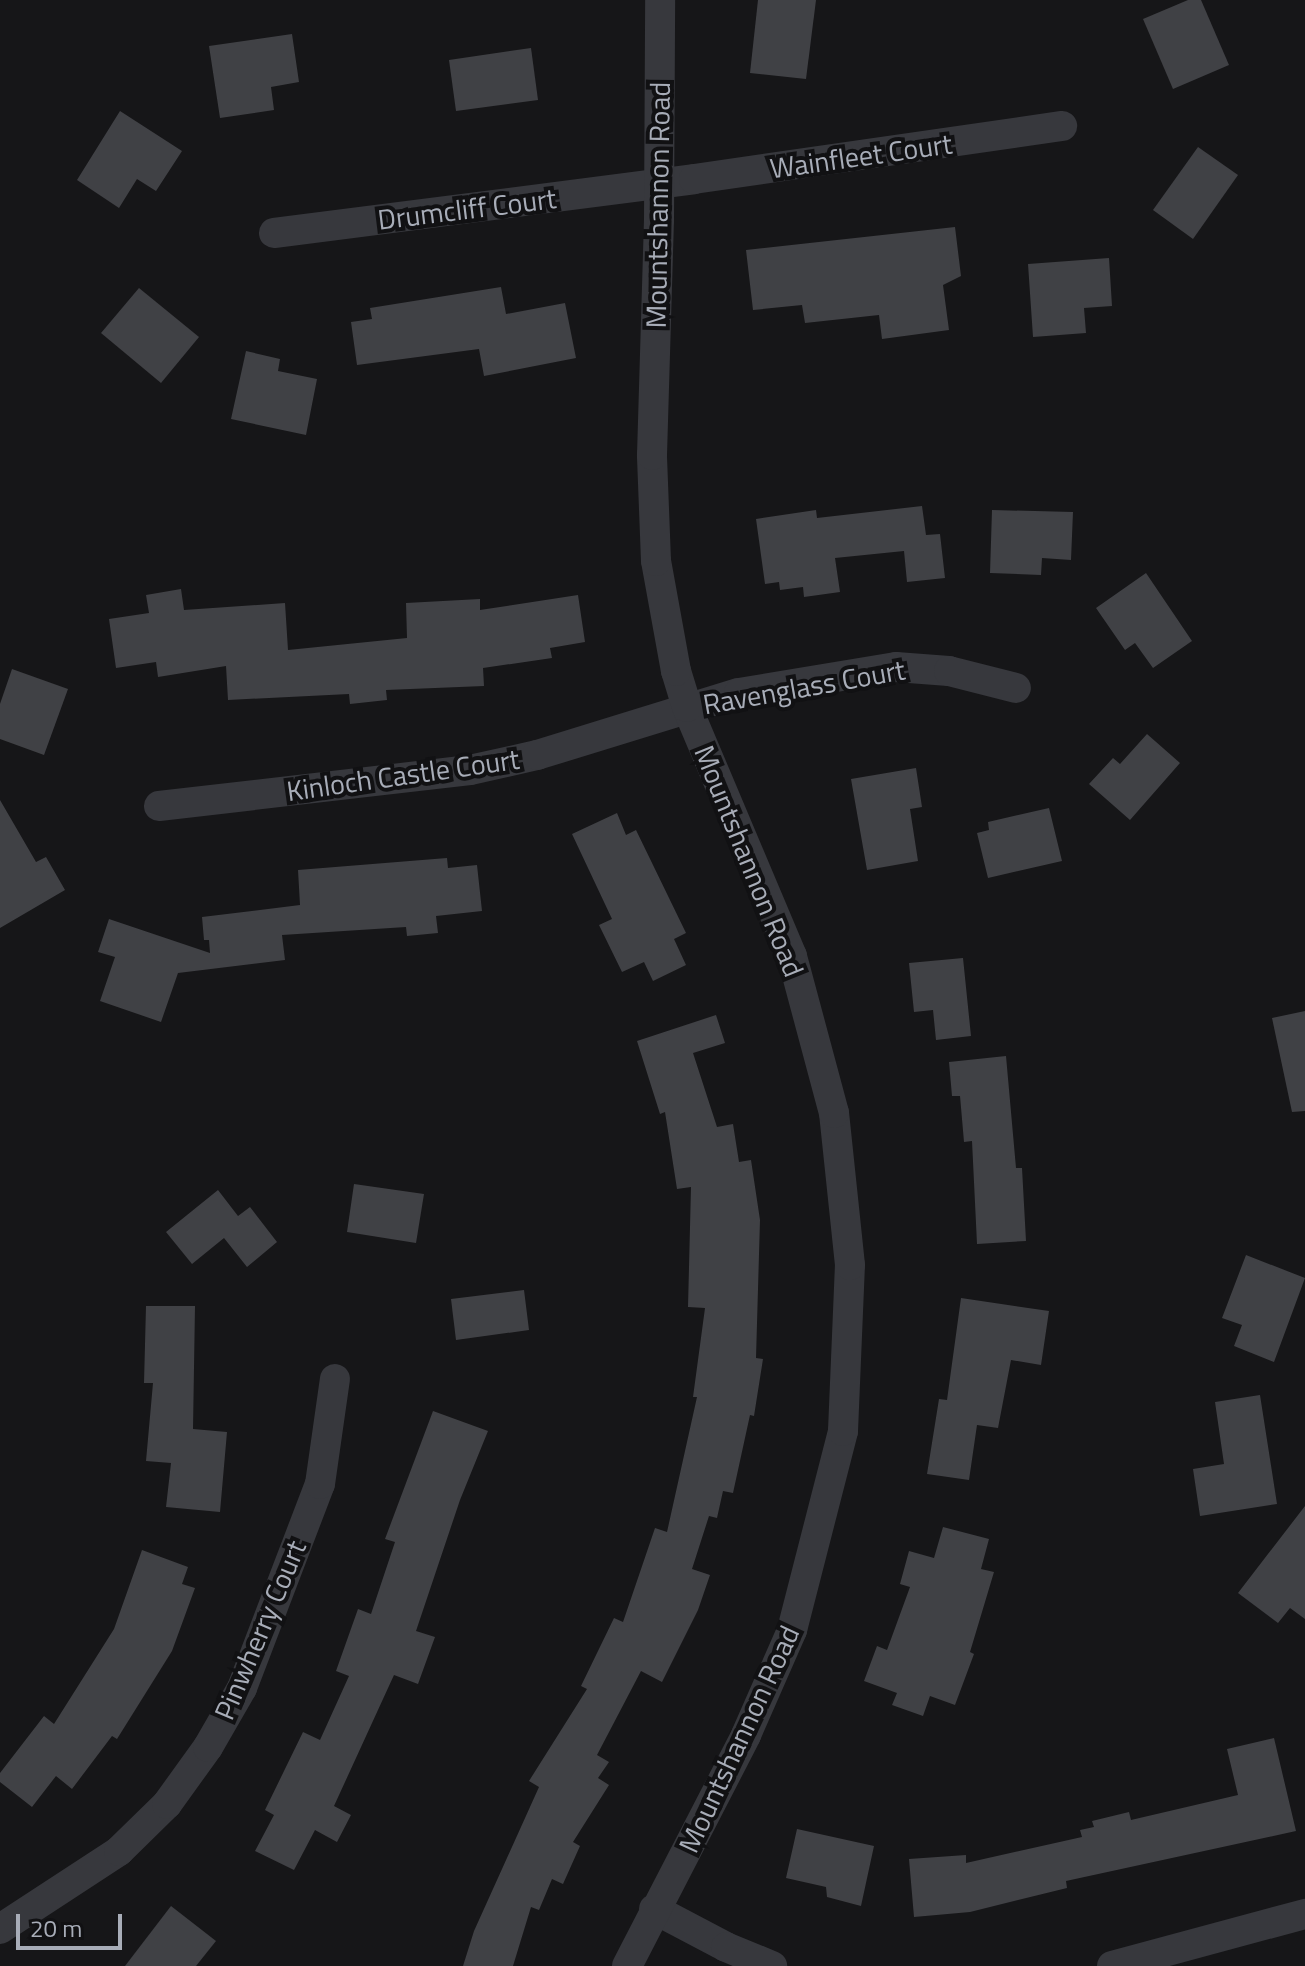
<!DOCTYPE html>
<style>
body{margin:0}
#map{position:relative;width:1305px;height:1966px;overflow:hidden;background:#161618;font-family:"Titillium Web",sans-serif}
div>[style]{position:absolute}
.building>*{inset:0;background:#404145}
.street>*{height:30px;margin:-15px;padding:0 15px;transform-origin:15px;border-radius:15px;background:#37383d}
span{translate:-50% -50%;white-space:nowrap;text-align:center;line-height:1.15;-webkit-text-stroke:8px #111113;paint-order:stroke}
.street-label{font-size:28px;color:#a8adb8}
.scale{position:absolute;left:16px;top:1914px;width:106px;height:36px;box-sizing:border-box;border:4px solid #a8adb8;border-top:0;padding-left:10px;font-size:24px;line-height:28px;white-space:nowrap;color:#a8adb8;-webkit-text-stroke:6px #111113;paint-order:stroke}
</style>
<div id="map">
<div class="building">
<div style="clip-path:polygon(758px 0,816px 0,806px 79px,750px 73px)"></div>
<div style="clip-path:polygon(1188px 0,1201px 0,1229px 65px,1173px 89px,1143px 19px)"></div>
<div style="clip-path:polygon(292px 34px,299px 82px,271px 87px,274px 110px,220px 118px,209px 46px)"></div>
<div style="clip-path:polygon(531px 48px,538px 100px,456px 111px,449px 60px)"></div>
<div style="clip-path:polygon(120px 111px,182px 151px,156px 191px,137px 179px,119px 208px,77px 180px)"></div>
<div style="clip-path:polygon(1198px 147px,1238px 175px,1193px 239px,1153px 210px)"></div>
<div style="clip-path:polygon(955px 227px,961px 276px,943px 285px,949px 330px,882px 339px,879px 315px,805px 323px,802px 305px,753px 310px,746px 250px)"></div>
<div style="clip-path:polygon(1109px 258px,1112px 306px,1084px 308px,1086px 333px,1033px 337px,1028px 264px)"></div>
<div style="clip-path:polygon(501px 287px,506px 314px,565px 303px,576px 358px,484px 376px,479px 349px,357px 365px,351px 322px,372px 319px,370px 308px)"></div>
<div style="clip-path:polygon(139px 288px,199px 337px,161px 383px,101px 333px)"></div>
<div style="clip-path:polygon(246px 351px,280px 359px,278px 371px,317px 379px,306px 435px,231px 419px)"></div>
<div style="clip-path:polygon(922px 506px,926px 535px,940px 534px,945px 578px,907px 582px,904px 551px,835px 558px,840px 592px,804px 597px,803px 587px,780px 590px,779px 582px,765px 584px,756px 519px,816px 510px,817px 518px)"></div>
<div style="clip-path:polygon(992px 510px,1073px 512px,1071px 560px,1042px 558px,1041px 575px,990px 573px)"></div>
<div style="clip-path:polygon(1146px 573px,1192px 641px,1153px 668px,1135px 643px,1125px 650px,1096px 608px)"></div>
<div style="clip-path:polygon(181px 589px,184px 610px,285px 603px,288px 650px,407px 638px,406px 603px,480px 599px,480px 610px,578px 595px,585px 642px,550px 648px,552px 658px,483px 668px,484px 686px,386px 690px,387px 700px,350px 704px,349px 694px,228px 700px,226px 666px,158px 677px,156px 662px,116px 668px,109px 619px,149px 613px,146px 595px)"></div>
<div style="clip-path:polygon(12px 669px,68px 689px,44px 755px,0 739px,0 704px)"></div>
<div style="clip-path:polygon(1147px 734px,1180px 763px,1130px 820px,1089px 784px,1113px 758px,1120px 764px)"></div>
<div style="clip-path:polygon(916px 768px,922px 807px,910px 809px,918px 861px,867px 870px,851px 779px)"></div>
<div style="clip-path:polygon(0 800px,36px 862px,46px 857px,65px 890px,0 928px)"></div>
<div style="clip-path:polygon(1049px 808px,1062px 861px,988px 878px,977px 833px,989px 830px,988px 822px)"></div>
<div style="clip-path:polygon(617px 813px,626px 835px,636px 830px,686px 933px,674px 939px,686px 965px,653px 981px,644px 962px,622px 972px,599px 925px,612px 919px,572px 834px)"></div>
<div style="clip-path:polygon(447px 858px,448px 868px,477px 865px,482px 911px,436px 916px,438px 933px,407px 936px,406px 927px,282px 935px,285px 960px,178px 973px,161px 1022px,100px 1001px,115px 957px,98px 952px,109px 919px,210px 953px,209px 940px,204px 940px,202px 917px,300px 905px,298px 870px)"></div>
<div style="clip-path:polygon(963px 958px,971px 1036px,936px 1040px,933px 1010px,914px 1012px,909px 963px)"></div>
<div style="clip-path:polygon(1305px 1011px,1305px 1111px,1292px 1112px,1272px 1018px)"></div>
<div style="clip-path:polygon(716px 1015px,725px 1043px,693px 1053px,717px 1127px,733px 1124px,739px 1162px,751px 1160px,760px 1220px,756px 1358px,763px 1359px,754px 1416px,750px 1415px,733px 1493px,723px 1491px,717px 1518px,709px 1516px,692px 1569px,710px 1575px,698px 1610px,662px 1682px,641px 1671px,597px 1755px,609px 1762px,598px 1778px,609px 1785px,573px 1842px,580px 1846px,563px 1884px,552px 1879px,539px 1910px,531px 1907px,513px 1966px,463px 1966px,474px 1931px,539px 1787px,529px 1781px,587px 1689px,581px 1686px,614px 1618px,623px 1622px,655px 1528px,667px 1532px,697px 1397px,693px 1397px,705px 1308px,688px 1307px,691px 1187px,677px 1189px,665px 1112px,660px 1114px,637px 1041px)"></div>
<div style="clip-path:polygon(1006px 1056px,1016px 1168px,1022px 1168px,1026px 1241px,977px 1244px,972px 1141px,964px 1142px,960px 1096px,952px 1096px,949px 1062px)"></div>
<div style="clip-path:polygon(354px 1184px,424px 1194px,416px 1243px,347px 1232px)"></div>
<div style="clip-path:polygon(218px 1190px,238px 1216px,250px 1207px,277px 1242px,247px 1267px,224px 1238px,192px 1264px,166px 1232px)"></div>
<div style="clip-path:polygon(1246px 1255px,1305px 1278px,1274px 1362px,1234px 1346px,1242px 1325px,1222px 1318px)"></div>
<div style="clip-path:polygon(524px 1290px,529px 1330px,456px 1340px,451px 1299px)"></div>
<div style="clip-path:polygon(961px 1298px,1049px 1311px,1041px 1365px,1011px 1360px,998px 1428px,977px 1425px,969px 1480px,927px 1474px,939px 1399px,947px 1400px)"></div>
<div style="clip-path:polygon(146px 1306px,195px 1306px,193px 1429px,227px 1432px,220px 1512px,166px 1507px,171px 1463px,146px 1461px,153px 1383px,144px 1383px)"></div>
<div style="clip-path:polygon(1260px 1395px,1277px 1504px,1200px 1516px,1193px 1469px,1224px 1464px,1215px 1402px)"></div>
<div style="clip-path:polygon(433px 1411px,488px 1431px,460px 1500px,416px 1631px,435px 1637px,418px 1684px,394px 1675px,334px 1806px,351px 1815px,337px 1842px,315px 1830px,294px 1870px,255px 1851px,274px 1815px,265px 1810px,303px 1732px,320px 1740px,349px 1676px,336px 1671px,358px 1609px,371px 1614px,395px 1542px,385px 1539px)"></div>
<div style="clip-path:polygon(1305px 1506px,1305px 1619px,1290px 1608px,1278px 1623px,1238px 1593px)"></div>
<div style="clip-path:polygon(943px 1527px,989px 1539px,981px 1569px,994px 1572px,970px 1652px,974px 1654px,955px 1705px,930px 1696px,923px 1716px,892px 1705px,897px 1693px,864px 1681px,877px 1646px,887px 1650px,910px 1587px,900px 1584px,909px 1551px,934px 1558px)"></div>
<div style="clip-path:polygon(142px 1550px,188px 1567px,182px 1584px,195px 1588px,172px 1651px,117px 1739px,112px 1736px,72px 1789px,56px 1776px,32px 1807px,0 1782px,0 1773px,44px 1716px,54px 1724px,114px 1629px)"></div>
<div style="clip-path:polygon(1274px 1738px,1296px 1831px,1066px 1881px,1067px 1888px,970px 1912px,914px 1917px,909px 1859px,966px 1855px,966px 1863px,1082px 1837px,1080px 1830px,1094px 1827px,1092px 1821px,1129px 1812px,1131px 1820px,1238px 1795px,1227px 1749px)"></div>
<div style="clip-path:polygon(797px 1829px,874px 1846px,861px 1906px,827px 1897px,826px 1887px,786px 1878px)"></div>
<div style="clip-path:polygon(171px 1906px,216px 1941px,196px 1966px,125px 1966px)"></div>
</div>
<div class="street">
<div style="left:274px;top:233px;width:423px;rotate:-7.3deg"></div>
<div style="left:694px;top:179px;width:372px;rotate:-8.2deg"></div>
<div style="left:159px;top:806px;width:313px;rotate:-6.6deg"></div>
<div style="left:470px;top:770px;width:69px;rotate:-12.6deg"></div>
<div style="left:537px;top:755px;width:211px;rotate:-17.1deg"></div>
<div style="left:739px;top:693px;width:159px;rotate:-9.4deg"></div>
<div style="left:896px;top:667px;width:53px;rotate:4.3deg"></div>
<div style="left:949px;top:671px;width:69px;rotate:14.2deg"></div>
<div style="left:654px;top:1909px;width:81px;rotate:27.8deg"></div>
<div style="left:726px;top:1947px;width:50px;rotate:22.4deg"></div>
<div style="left:0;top:1929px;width:142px;rotate:-33.2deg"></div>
<div style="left:119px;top:1851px;width:67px;rotate:-44.4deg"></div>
<div style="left:167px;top:1804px;width:70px;rotate:-54.3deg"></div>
<div style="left:208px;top:1747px;width:68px;rotate:-60deg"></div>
<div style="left:242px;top:1688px;width:218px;rotate:-69.1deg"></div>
<div style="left:320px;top:1484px;width:106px;rotate:-81.9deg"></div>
<div style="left:627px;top:1966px;width:260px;rotate:-62.7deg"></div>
<div style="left:746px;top:1735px;width:115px;rotate:-66.3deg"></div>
<div style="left:792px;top:1630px;width:205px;rotate:-75.6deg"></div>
<div style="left:843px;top:1431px;width:166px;rotate:-87.6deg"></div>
<div style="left:850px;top:1265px;width:153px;rotate:-96deg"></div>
<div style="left:834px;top:1113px;width:163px;rotate:-105deg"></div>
<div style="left:792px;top:956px;width:270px;rotate:-112.9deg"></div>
<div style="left:687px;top:707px;width:38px;rotate:-107deg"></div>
<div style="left:676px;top:671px;width:112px;rotate:-100.3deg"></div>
<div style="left:656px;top:561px;width:106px;rotate:-92.2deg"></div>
<div style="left:652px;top:455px;width:235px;rotate:-88.3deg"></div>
<div style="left:659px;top:220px;width:220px;rotate:-89.7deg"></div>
<div style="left:1112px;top:1966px;width:200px;rotate:-15.1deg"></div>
</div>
<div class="street-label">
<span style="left:861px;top:156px;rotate:-8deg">Wainfleet Court</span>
<span style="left:658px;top:205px;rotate:-89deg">Mountshannon Road</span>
<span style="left:467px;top:209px;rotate:-7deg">Drumcliff Court</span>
<span style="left:804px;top:687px;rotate:-10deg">Ravenglass Court</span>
<span style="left:403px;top:775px;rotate:-8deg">Kinloch Castle Court</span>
<span style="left:749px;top:861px;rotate:68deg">Mountshannon Road</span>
<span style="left:260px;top:1630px;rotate:-67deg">Pinwherry Court</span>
<span style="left:739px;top:1739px;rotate:-65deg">Mountshannon Road</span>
</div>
<div class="scale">20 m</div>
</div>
